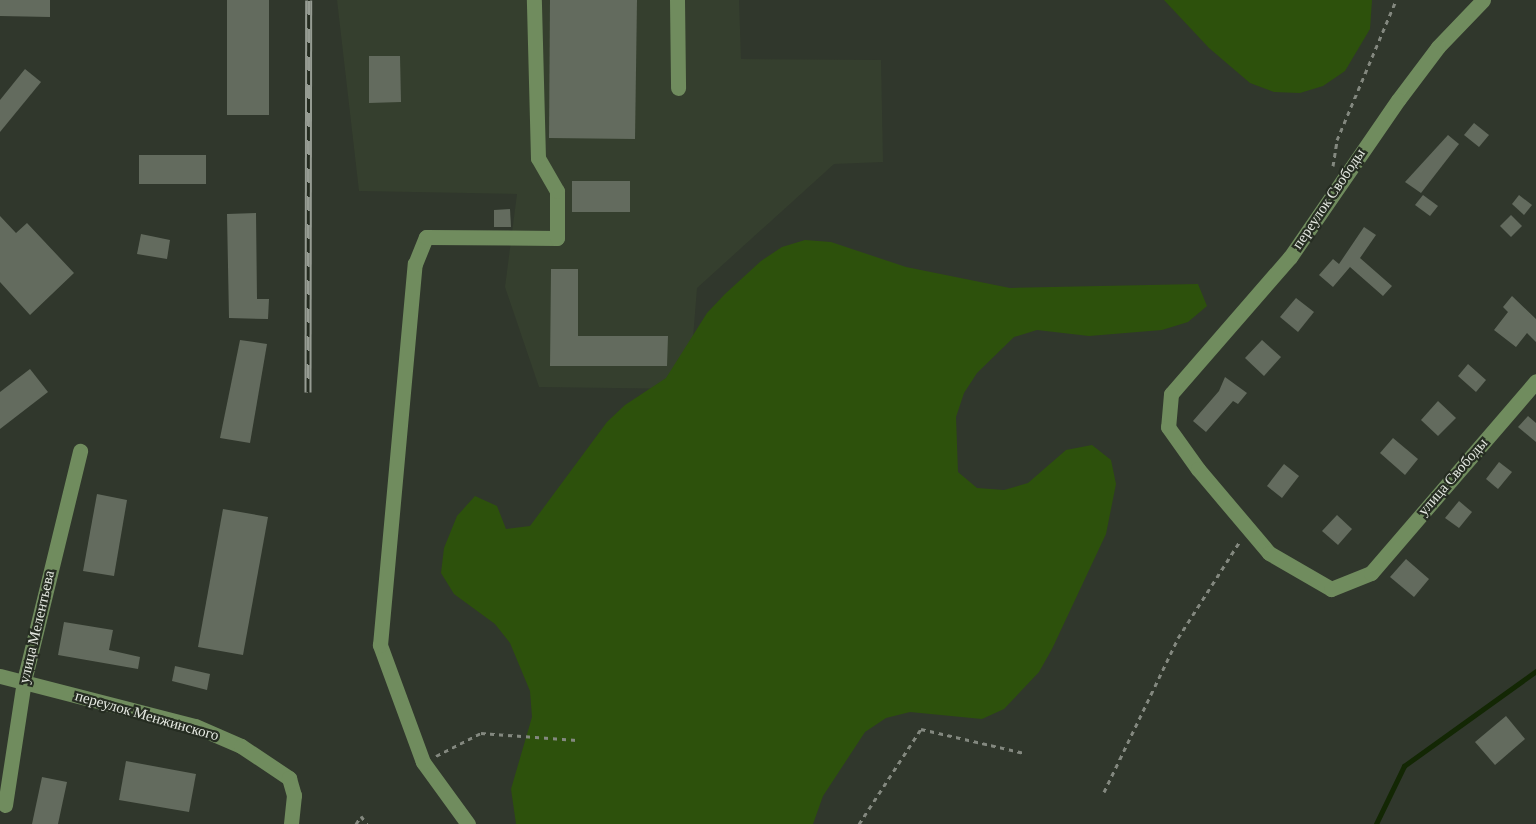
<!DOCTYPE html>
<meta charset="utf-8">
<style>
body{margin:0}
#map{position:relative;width:1536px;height:824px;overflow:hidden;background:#30372c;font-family:"Crimson Pro",serif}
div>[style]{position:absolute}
.built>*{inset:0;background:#353f2e}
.green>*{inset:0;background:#2d510c}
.stream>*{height:4.5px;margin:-2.25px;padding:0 2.25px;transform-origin:2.25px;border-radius:2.25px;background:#132704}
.building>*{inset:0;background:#636b5e}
.path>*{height:3px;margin-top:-1.5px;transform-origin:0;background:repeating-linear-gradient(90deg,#83887f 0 4.5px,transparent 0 9px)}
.minor>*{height:15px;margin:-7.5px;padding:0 7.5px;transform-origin:7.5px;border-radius:7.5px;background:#708c5e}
.rail>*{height:7px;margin-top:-3.5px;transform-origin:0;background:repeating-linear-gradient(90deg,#262d22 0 14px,#969c93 0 28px);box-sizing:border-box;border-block:2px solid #969c93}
span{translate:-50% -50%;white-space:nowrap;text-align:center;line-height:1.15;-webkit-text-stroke:4.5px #262d22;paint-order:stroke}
.street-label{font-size:15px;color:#e5e9e2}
</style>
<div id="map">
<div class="built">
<div style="clip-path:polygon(337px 0,739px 0,741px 59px,881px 60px,883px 162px,834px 164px,697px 288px,689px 389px,539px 387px,505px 287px,517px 194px,359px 191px)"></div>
</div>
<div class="green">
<div style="clip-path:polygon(1164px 0,1372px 0,1370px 29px,1345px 71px,1323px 86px,1300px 93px,1274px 92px,1250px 83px,1209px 48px)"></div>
<div style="clip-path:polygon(805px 240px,831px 242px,906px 267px,1010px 288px,1198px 284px,1207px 306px,1188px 322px,1162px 330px,1089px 336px,1037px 330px,1014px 337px,977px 373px,964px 393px,956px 417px,958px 472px,977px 488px,1004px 490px,1028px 483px,1066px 450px,1092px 445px,1111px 460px,1116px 484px,1106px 534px,1052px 649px,1039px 672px,1004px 709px,982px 719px,910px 712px,886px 718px,865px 732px,823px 796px,813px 824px,516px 824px,511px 789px,532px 717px,530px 691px,510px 643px,495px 624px,454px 594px,441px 573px,444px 548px,457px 516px,475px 496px,497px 506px,506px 529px,530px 526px,607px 422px,625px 405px,666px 378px,707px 313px,725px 294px,761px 261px,782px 247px)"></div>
</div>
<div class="stream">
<div style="left:1376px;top:824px;width:64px;rotate:-64.2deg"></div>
<div style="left:1404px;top:766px;width:163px;rotate:-35.7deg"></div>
</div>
<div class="building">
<div style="clip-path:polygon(0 0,50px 0,50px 17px,0 16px)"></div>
<div style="clip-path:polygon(227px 0,269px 0,269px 115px,227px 115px)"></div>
<div style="clip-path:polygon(550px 0,637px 0,635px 139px,549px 138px)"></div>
<div style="clip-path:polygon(369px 56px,400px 56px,401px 102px,369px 103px)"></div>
<div style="clip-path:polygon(25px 69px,41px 82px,0 132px,0 100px)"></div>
<div style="clip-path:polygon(1474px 123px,1489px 135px,1479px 147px,1464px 135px)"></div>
<div style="clip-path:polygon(1448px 135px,1459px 144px,1421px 193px,1405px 182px)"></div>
<div style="clip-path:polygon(139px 155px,206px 155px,206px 184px,139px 184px)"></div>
<div style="clip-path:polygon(572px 181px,630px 181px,630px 212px,572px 212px)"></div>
<div style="clip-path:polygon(1423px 195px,1438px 206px,1430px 216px,1415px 205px)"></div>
<div style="clip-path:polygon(1519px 195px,1532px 205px,1524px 215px,1512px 204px)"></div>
<div style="clip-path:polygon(510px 209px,511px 227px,494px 227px,494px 210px)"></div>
<div style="clip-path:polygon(256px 213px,257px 299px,269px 299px,268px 319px,229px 318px,227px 214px)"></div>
<div style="clip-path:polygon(1511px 215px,1522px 226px,1511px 237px,1500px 226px)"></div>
<div style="clip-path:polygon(0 216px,16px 233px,27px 223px,74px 273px,30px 315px,0 282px)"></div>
<div style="clip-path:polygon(1364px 227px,1376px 235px,1360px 258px,1392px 286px,1383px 296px,1350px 267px,1333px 287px,1319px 275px,1333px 259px,1339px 264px)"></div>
<div style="clip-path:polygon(141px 234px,170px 240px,167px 259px,137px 254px)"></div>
<div style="clip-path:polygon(551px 269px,578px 269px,578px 336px,668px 336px,667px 366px,550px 366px)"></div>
<div style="clip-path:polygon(1512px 296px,1536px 319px,1536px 342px,1527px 333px,1516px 347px,1494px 330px,1508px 312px,1503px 307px)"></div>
<div style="clip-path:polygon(1296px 298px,1314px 312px,1298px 332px,1280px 317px)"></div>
<div style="clip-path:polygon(240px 340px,267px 344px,250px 443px,220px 438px)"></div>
<div style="clip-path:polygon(1262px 340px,1281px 357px,1264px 376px,1245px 358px)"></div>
<div style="clip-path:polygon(1468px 364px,1486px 380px,1476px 392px,1458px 376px)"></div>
<div style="clip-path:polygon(30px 369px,48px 392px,0 429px,0 392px)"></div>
<div style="clip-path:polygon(1225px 377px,1247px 393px,1238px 404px,1233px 401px,1206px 432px,1193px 421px,1219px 391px)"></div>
<div style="clip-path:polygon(1438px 401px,1456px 418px,1438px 436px,1421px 420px)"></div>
<div style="clip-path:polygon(1528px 416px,1536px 423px,1536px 442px,1518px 427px)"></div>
<div style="clip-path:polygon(1393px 438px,1418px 459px,1405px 475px,1380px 453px)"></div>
<div style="clip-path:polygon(1499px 462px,1512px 472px,1498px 489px,1486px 479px)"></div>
<div style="clip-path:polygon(1284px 464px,1299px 476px,1282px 498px,1267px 486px)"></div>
<div style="clip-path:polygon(97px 494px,127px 500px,114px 576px,83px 571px)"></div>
<div style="clip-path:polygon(1459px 501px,1472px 512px,1459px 528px,1445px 518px)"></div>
<div style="clip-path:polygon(223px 509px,268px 517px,243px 655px,198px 647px)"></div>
<div style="clip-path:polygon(1337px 515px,1352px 529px,1338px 545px,1322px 531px)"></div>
<div style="clip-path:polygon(1406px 559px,1429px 579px,1414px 597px,1390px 577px)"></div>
<div style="clip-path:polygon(64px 622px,113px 630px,109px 650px,140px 657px,138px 669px,58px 655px)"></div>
<div style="clip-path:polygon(175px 666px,210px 674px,207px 690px,172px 681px)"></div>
<div style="clip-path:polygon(1506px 716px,1525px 739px,1495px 765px,1475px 742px)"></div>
<div style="clip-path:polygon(126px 761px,196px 774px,189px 812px,119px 800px)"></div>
<div style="clip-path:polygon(42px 777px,67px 782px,58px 824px,32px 824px)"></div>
</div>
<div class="path">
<div style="left:1333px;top:166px;width:26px;rotate:-81deg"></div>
<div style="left:1337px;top:140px;width:152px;rotate:-67.1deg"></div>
<div style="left:436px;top:756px;width:51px;rotate:-27.1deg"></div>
<div style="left:481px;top:733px;width:96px;rotate:4.2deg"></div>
<div style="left:1104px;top:792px;width:171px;rotate:-64.3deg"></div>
<div style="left:1178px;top:638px;width:115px;rotate:-57.4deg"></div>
<div style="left:356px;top:824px;width:9px;rotate:-58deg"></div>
<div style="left:361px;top:816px;width:10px;rotate:53deg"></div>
<div style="left:859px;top:824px;width:113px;rotate:-56.9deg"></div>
<div style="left:921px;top:729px;width:106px;rotate:13.1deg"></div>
</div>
<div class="minor">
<div style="left:677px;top:0;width:88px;rotate:89.3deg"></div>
<div style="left:1483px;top:0;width:65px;rotate:133.8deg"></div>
<div style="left:1438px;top:47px;width:66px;rotate:127deg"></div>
<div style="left:1398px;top:100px;width:191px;rotate:124.5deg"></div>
<div style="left:1290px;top:257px;width:181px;rotate:131deg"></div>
<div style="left:1171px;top:394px;width:33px;rotate:95deg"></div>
<div style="left:1168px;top:427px;width:52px;rotate:54.5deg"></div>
<div style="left:1198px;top:469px;width:110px;rotate:49.8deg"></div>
<div style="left:1269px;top:553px;width:72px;rotate:30.1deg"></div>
<div style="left:1331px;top:589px;width:43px;rotate:-21.8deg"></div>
<div style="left:1371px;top:573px;width:253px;rotate:-49.3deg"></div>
<div style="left:0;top:676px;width:201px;rotate:14.4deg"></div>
<div style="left:195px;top:726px;width:50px;rotate:23.5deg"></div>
<div style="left:241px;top:746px;width:58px;rotate:33.7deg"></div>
<div style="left:289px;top:778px;width:18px;rotate:74deg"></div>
<div style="left:294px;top:795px;width:29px;rotate:96deg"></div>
<div style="left:5px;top:805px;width:125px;rotate:-81.3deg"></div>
<div style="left:24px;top:681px;width:237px;rotate:-76.3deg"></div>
<div style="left:468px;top:824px;width:77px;rotate:-126deg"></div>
<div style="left:423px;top:762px;width:125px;rotate:-110.2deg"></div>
<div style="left:380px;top:645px;width:383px;rotate:-84.8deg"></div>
<div style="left:415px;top:264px;width:29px;rotate:-68deg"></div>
<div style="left:426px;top:237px;width:131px;rotate:0.4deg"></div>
<div style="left:557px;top:238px;width:47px;rotate:-90deg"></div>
<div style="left:557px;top:191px;width:38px;rotate:-120deg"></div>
<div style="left:538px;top:158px;width:158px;rotate:-91.5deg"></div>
</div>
<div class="rail">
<div style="left:308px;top:392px;width:392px;rotate:-89.9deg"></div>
</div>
<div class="street-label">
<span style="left:1329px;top:199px;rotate:-56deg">переулок Свободы</span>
<span style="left:1453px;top:477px;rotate:-49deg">улица Свободы</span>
<span style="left:37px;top:627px;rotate:-77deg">улица Мелентьева</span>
<span style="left:147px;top:716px;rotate:16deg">переулок Менжинского</span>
</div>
</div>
